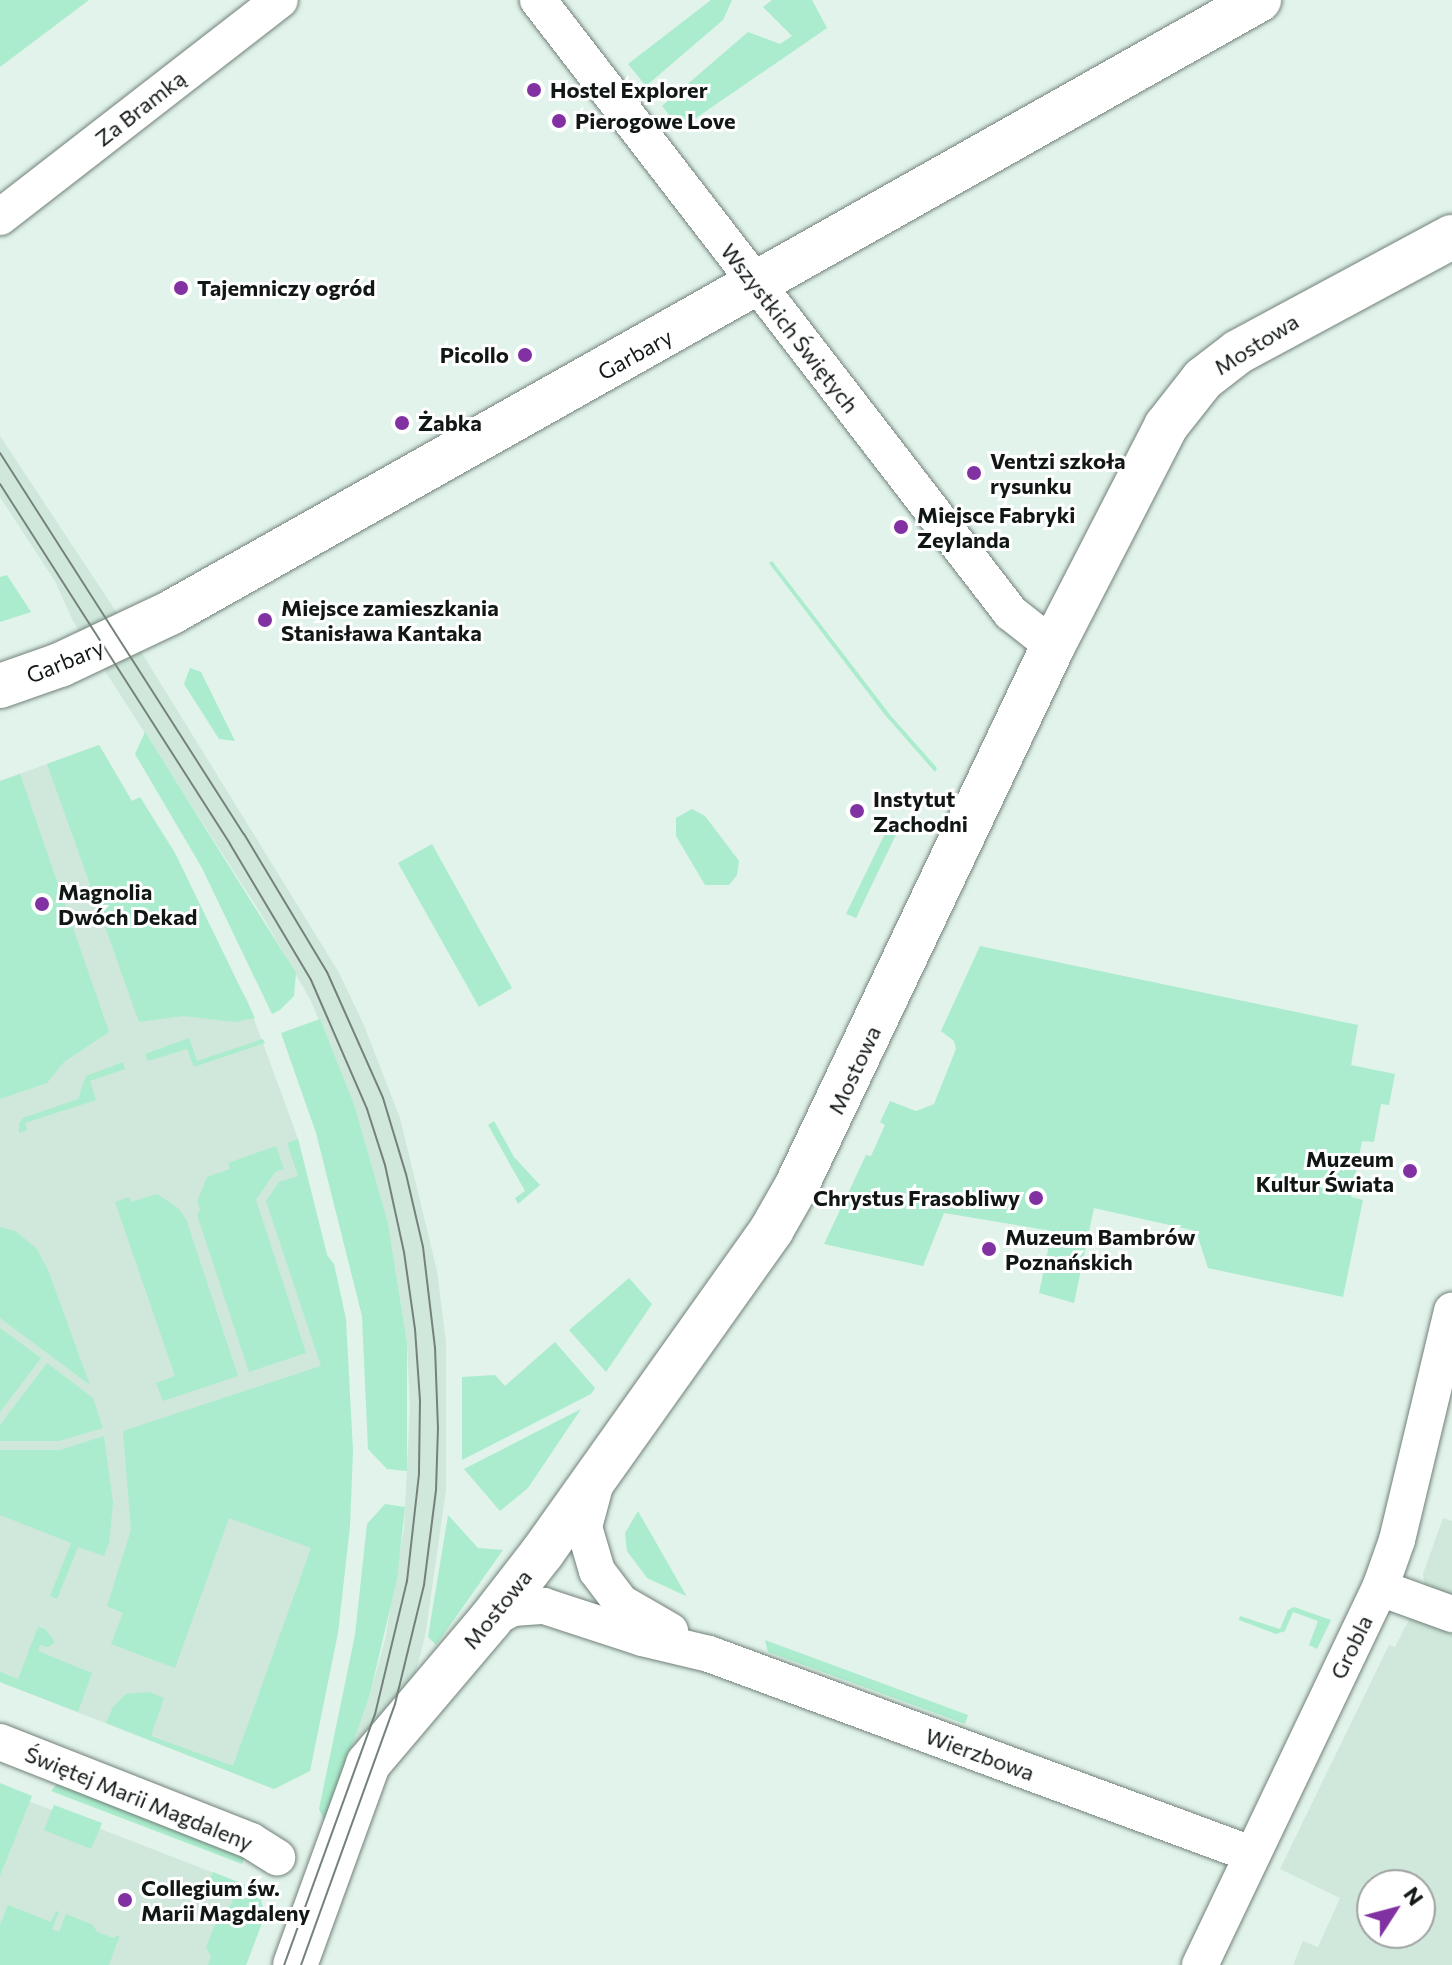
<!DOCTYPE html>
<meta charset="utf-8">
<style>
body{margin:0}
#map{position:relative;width:1452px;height:1965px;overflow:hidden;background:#e1f3ea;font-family:Commissioner,sans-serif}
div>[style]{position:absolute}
.built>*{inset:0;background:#cfe8db}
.green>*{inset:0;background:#aaeccd}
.roads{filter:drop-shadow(0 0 2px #72817a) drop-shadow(0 0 2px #72817a)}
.street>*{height:36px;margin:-18px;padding:0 18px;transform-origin:18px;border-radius:18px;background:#fff}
.secondary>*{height:44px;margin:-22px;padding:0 22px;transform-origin:22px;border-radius:22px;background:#fff}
.tram>*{height:2px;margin:-1px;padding:0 1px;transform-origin:1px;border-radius:1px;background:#75817b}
.dots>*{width:22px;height:22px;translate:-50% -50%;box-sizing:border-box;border:4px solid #fff;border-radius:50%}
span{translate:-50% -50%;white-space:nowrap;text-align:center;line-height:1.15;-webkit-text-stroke:6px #fff;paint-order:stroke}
.poi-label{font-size:22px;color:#111714;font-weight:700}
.left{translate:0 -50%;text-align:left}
.right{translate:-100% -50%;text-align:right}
.street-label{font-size:22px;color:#111714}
.north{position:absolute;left:1356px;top:1869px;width:80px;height:80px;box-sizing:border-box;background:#fff;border:2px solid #a0a2a1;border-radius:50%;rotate:54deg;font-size:22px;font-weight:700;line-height:32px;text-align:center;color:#111714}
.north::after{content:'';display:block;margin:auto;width:28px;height:36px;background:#8131a2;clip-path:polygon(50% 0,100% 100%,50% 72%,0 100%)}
</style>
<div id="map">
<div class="built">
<div style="clip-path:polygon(0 436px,119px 616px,338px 971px,363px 1023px,400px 1118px,437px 1271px,446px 1343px,446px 1490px,425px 1637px,411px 1688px,312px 1965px,273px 1965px,370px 1694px,385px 1640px,404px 1528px,410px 1407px,407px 1343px,388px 1223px,355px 1107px,311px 1001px,263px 917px,73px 621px,55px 581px,0 497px)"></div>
<div style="clip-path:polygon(99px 745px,247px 1000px,298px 1139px,327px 1255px,327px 1669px,310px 1771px,274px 1789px,0 1682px,0 781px)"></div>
<div style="clip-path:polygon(evenodd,1443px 1518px,1452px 1521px,1452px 1965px,1293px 1965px,1303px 1941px,1318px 1947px,1340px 1898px,1280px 1869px,1389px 1645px,1395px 1647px,1425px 1588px,1423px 1574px,1443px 1518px,1372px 1885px,1420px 1885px,1420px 1933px,1372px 1933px,1372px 1885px)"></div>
<div style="clip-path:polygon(0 1790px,258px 1890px,265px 1915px,246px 1965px,0 1965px)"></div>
</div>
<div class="green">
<div style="clip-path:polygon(0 0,89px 0,0 67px)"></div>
<div style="clip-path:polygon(711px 0,732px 0,723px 20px,646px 86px,628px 64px)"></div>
<div style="clip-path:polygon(772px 0,812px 0,827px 28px,680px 129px,662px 106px,748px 32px,780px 44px,792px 36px,763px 7px)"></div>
<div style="clip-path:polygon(772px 561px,891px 716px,937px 768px,935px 772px,885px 715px,769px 563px)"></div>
<div style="clip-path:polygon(7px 575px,31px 612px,0 622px,0 577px)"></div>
<div style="clip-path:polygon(190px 668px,201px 672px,235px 741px,219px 739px,184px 684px)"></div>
<div style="clip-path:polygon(145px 732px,296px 973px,294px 996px,280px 1010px,272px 1014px,202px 868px,135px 754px)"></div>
<div style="clip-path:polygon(99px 745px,132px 801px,140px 797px,175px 853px,255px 1018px,235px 1022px,183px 1016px,139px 1022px,47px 764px)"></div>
<div style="clip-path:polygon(20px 774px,109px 1032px,64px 1062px,47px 1083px,0 1099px,0 781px)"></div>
<div style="clip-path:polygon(692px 809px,705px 816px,739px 861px,737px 875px,729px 885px,705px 885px,676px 836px,676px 818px)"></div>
<div style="clip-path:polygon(893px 817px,902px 822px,856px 918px,846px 914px)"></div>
<div style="clip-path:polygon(432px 844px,512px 988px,479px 1007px,398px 863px)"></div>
<div style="clip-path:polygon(980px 946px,1358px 1025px,1351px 1065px,1395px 1074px,1389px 1105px,1381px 1104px,1374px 1142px,1362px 1141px,1351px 1197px,1363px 1200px,1343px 1297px,1208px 1268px,1196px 1231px,1094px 1208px,1074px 1303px,1039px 1293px,1052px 1231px,944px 1213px,923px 1266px,824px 1244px,866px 1155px,871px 1156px,885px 1125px,880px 1122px,890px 1101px,916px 1111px,934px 1104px,956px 1049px,954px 1041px,941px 1031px)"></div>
<div style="clip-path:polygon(320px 1019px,355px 1107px,388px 1223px,407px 1343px,407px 1471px,387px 1469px,368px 1449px,362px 1316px,316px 1133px,281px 1033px)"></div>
<div style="clip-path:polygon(189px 1038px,197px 1061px,263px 1039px,265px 1043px,194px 1067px,187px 1049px,148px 1061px,145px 1054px)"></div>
<div style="clip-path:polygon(123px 1062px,125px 1069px,90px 1081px,96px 1100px,25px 1123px,27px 1130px,19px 1133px,19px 1124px,23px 1118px,78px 1099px,86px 1076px)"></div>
<div style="clip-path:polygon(494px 1121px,514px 1157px,540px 1185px,518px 1204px,515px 1198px,525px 1191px,488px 1125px)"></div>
<div style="clip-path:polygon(298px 1139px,327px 1255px,334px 1264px,346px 1319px,353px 1451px,350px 1526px,338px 1633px,310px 1771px,274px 1789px,106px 1723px,113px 1707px,126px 1694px,149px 1692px,164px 1698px,151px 1736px,233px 1766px,311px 1548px,229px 1518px,175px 1668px,111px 1644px,123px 1613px,107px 1606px,131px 1530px,123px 1431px,321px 1366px,266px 1201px,279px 1182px,298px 1176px,287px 1143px)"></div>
<div style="clip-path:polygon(276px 1146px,284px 1169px,275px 1172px,256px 1200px,306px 1353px,249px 1372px,197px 1215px,200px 1209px,197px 1202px,207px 1177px,230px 1169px,228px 1163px)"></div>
<div style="clip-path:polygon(157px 1194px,178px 1208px,186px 1219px,238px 1376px,163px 1401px,156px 1383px,175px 1376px,115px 1202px,129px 1197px,131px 1202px)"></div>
<div style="clip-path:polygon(0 1227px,15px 1231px,36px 1248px,48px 1270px,90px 1385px,0 1318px)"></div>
<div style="clip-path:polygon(629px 1278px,652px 1304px,606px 1372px,569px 1330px)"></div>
<div style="clip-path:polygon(0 1328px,41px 1358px,0 1412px)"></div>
<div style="clip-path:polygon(555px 1342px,595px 1388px,591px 1394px,462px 1460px,462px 1377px,495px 1375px,505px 1386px)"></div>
<div style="clip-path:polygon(47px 1363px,93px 1398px,103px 1428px,59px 1441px,0 1441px,0 1425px)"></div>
<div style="clip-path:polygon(581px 1409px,528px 1488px,500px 1511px,464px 1469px)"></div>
<div style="clip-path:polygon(104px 1436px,113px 1503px,109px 1543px,104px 1556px,78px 1547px,57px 1599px,50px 1596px,71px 1543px,0 1515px,0 1450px,60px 1450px)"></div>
<div style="clip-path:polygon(385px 1504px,405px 1507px,397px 1579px,370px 1694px,325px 1823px,319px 1809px,355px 1635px,367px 1524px)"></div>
<div style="clip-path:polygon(638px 1511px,686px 1595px,686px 1596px,647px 1578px,627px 1551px,625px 1533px)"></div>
<div style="clip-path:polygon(448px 1515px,478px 1548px,503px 1550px,436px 1645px,428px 1637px)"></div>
<div style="clip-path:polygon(1294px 1607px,1331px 1620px,1317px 1649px,1309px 1645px,1318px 1621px,1293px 1612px,1285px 1631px,1276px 1634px,1239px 1620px,1240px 1616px,1280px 1629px,1288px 1610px)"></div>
<div style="clip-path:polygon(38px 1627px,45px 1629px,55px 1642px,48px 1647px,40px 1645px,38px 1651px,92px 1673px,78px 1712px,0 1682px,0 1672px,18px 1679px)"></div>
<div style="clip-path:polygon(765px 1640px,968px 1715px,965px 1724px,768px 1652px)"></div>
<div style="clip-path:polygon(59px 1782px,246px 1853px,242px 1864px,51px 1791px)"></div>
<div style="clip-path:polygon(0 1783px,32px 1796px,0 1876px)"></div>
<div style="clip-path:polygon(54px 1805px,102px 1823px,91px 1849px,44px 1830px)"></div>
<div style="clip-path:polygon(213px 1872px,258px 1890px,265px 1915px,246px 1965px,208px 1965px,211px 1957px,206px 1947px,219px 1915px,228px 1914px,226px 1911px,233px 1901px,226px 1886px,215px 1886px,211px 1881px,207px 1887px)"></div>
<div style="clip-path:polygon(8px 1905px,51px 1922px,56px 1911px,59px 1912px,52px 1929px,59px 1932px,66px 1914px,93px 1925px,97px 1932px,113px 1938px,120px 1935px,109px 1965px,0 1965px,0 1925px)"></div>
</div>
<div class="roads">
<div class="street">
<div style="left:538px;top:0;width:774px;rotate:52.35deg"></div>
<div style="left:1011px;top:613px;width:53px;rotate:38.2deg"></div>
<div style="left:0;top:217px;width:354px;rotate:-37.8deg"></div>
<div style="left:596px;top:1482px;width:47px;rotate:104.9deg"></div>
<div style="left:584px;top:1527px;width:46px;rotate:73.5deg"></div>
<div style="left:597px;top:1571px;width:39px;rotate:53deg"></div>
<div style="left:620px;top:1602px;width:58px;rotate:30.1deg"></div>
<div style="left:1380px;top:1588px;width:77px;rotate:19.9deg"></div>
<div style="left:490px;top:1620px;width:26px;rotate:-28deg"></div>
<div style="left:513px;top:1608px;width:31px;rotate:-4deg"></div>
<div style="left:544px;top:1606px;width:103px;rotate:18.1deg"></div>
<div style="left:642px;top:1638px;width:69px;rotate:13.4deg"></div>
<div style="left:709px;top:1654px;width:578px;rotate:20.25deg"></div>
<div style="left:0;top:1742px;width:270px;rotate:21.5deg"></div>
<div style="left:251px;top:1841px;width:31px;rotate:32deg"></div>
<div style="left:1200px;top:1965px;width:418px;rotate:-64.5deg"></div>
<div style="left:1380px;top:1588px;width:51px;rotate:-70.5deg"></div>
<div style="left:1397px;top:1540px;width:236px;rotate:-76.5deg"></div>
</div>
<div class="secondary">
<div style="left:0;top:686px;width:64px;rotate:-19.3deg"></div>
<div style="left:60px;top:665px;width:122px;rotate:-25.3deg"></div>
<div style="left:170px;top:613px;width:1250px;rotate:-29.38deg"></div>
<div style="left:295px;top:1965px;width:214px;rotate:-70deg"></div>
<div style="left:368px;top:1764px;width:189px;rotate:-49.7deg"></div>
<div style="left:490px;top:1620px;width:85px;rotate:-52.2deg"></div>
<div style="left:542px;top:1553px;width:397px;rotate:-54.6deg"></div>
<div style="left:772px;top:1229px;width:48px;rotate:-60.3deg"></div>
<div style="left:796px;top:1187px;width:599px;rotate:-64.59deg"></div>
<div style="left:1053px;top:646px;width:247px;rotate:-62.8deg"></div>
<div style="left:1166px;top:426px;width:60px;rotate:-51.8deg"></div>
<div style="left:1203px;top:379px;width:44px;rotate:-37.6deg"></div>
<div style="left:1238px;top:352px;width:243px;rotate:-28.3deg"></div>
</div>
</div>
<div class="tram">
<div style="left:0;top:453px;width:452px;rotate:57.4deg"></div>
<div style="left:244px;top:834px;width:161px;rotate:59deg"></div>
<div style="left:327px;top:972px;width:138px;rotate:66deg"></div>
<div style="left:383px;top:1098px;width:79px;rotate:73.2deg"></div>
<div style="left:406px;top:1174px;width:75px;rotate:76.9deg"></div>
<div style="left:423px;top:1247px;width:101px;rotate:83.2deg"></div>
<div style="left:435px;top:1347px;width:80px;rotate:87.9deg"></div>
<div style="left:438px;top:1427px;width:63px;rotate:91.8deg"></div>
<div style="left:436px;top:1490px;width:96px;rotate:97.2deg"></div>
<div style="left:424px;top:1585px;width:122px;rotate:103.7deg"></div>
<div style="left:395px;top:1704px;width:277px;rotate:109.8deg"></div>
<div style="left:0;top:484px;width:427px;rotate:57.4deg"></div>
<div style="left:230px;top:844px;width:158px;rotate:59.2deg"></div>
<div style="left:311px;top:980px;width:141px;rotate:66.5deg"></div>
<div style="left:367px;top:1109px;width:59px;rotate:72.2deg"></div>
<div style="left:385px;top:1165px;width:89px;rotate:77.7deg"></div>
<div style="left:404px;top:1252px;width:78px;rotate:81.9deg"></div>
<div style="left:415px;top:1329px;width:71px;rotate:86deg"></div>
<div style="left:420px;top:1400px;width:74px;rotate:90.8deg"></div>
<div style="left:419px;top:1474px;width:108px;rotate:96.4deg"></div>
<div style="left:407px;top:1581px;width:137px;rotate:103.5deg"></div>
<div style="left:375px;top:1714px;width:267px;rotate:109.9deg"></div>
</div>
<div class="dots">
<div style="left:534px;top:90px;background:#8131a2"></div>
<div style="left:559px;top:121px;background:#8131a2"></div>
<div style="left:181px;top:288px;background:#8131a2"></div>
<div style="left:525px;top:355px;background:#8131a2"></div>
<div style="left:402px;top:423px;background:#8131a2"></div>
<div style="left:974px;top:473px;background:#8131a2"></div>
<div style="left:901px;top:527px;background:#8131a2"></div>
<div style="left:265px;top:620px;background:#8131a2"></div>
<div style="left:857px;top:811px;background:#8131a2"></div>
<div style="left:42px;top:904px;background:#8131a2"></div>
<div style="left:1410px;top:1171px;background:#8131a2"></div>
<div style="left:1036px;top:1198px;background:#8131a2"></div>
<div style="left:989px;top:1249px;background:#8131a2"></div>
<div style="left:125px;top:1900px;background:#8131a2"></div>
</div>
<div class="poi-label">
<span class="left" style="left:550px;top:90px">Hostel Explorer</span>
<span class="left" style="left:575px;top:121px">Pierogowe Love</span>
<span class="left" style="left:197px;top:288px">Tajemniczy ogród</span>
<span class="right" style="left:509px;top:355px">Picollo</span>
<span class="left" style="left:418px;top:423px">Żabka</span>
<span class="left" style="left:990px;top:473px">Ventzi szkoła<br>rysunku</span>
<span class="left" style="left:917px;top:527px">Miejsce Fabryki<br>Zeylanda</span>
<span class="left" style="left:281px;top:620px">Miejsce zamieszkania<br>Stanisława Kantaka</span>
<span class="left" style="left:873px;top:811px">Instytut<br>Zachodni</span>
<span class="left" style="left:58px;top:904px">Magnolia<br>Dwóch Dekad</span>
<span class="right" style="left:1394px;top:1171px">Muzeum<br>Kultur Świata</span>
<span class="right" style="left:1020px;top:1198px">Chrystus Frasobliwy</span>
<span class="left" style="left:1005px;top:1249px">Muzeum Bambrów<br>Poznańskich</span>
<span class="left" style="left:141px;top:1900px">Collegium św.<br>Marii Magdaleny</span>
</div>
<div class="street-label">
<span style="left:140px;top:108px;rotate:-38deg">Za Bramką</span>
<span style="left:790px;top:328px;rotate:52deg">Wszystkich Świętych</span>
<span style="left:1256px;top:344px;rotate:-32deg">Mostowa</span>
<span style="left:635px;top:354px;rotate:-29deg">Garbary</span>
<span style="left:65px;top:661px;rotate:-22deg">Garbary</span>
<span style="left:854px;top:1070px;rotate:-65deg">Mostowa</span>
<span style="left:497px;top:1609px;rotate:-51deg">Mostowa</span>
<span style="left:1351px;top:1647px;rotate:-64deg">Grobla</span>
<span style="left:980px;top:1754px;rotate:20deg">Wierzbowa</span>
<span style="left:139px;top:1798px;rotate:22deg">Świętej Marii Magdaleny</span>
</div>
<div class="north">N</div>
</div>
